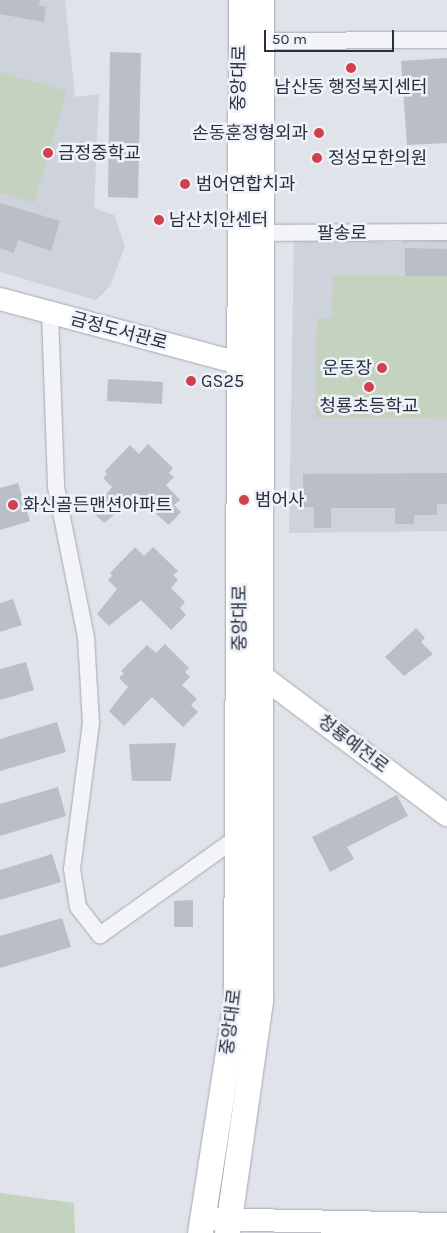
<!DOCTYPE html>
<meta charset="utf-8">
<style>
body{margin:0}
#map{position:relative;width:447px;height:1233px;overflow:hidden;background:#e0e3e9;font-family:Karla,"Noto Sans KR",sans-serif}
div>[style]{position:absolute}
.built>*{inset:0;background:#cdd2db}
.green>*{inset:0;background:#c4d3c0}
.building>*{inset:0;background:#babec9}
.roads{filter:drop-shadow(0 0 1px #a5a9b3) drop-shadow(0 0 1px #a5a9b3)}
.street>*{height:16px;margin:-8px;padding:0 8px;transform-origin:8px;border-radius:8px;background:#f2f4f7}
.secondary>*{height:22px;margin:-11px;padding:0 11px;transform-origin:11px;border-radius:11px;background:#fff}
.primary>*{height:25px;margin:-12.5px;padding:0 12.5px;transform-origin:12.5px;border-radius:12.5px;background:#fff}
.dots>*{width:14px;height:14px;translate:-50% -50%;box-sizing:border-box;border:2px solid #eff2f7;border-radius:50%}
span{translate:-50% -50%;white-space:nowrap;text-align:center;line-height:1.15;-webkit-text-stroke:5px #eff2f7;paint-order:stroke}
.street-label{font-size:18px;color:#282f41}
.poi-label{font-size:18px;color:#282f41}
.right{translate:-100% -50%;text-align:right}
.left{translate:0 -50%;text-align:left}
.scale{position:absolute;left:264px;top:30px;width:130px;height:22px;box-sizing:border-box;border:2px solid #282f41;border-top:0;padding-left:6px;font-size:15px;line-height:18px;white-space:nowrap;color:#282f41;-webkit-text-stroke:4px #eff2f7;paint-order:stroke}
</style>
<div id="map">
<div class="built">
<div style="clip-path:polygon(0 0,65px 0,75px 97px,99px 94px,94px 208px,114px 215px,125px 246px,110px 286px,96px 300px,0 272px)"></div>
<div style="clip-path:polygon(294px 238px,401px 243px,404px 238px,447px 239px,447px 531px,289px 533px)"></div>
</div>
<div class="green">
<div style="clip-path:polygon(0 72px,67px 91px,34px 203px,0 193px)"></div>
<div style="clip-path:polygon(333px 276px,447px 276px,447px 417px,315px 418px,317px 319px,332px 318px)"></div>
<div style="clip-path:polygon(0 1193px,74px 1203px,75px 1233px,0 1233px)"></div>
</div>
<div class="building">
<div style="clip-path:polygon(0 0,40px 0,39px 5px,46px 7px,44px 22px,0 14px)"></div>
<div style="clip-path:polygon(110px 52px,141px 53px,138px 198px,108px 197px)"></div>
<div style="clip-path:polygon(447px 58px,447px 143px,407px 145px,401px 61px)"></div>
<div style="clip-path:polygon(0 203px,60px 221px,51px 251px,18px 240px,14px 253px,0 248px)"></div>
<div style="clip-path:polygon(405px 248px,447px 249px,447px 276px,405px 276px)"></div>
<div style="clip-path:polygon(108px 379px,163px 382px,162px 404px,107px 401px)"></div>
<div style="clip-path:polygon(148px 444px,173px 468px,169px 473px,174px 477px,166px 485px,180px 500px,174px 505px,181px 512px,169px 525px,136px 497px,104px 523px,92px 512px,112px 487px,103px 478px,107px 474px,105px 471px,130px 445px,139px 454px)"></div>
<div style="clip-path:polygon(447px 473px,447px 504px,437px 504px,437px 515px,414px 515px,414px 524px,395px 524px,395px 508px,331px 508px,331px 528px,314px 528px,314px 507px,303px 507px,303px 474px)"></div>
<div style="clip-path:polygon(18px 483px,30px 521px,0 530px,0 488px)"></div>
<div style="clip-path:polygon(135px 547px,144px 556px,153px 547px,178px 571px,173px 575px,178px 580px,171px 588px,185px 602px,180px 608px,186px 615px,171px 630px,141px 600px,109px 626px,97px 614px,117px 589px,108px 580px,112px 576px,110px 573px)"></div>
<div style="clip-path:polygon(13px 599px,22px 625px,0 632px,0 603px)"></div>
<div style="clip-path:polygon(416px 628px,425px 638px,421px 642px,433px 654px,404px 676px,385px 657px)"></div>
<div style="clip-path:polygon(165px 644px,189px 668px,185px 672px,190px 677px,182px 685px,197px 699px,191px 705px,198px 712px,183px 727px,152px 697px,124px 726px,109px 711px,128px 687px,119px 678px,124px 673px,121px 671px,147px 645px,156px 653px)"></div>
<div style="clip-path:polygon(26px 662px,34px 690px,0 700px,0 669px)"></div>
<div style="clip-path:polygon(57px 722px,66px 752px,0 771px,0 739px)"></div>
<div style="clip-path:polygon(176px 743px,171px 781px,132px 781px,129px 744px)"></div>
<div style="clip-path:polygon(58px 787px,66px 816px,0 836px,0 804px)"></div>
<div style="clip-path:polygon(397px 795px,408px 816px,347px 847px,354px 859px,330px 872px,312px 837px)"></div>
<div style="clip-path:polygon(52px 854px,61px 882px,0 900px,0 870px)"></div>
<div style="clip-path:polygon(193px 900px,193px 927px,174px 927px,174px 901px)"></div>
<div style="clip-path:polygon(62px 918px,71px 947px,0 968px,0 936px)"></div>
</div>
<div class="roads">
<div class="street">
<div style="left:252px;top:41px;width:195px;rotate:-0.3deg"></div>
<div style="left:251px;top:233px;width:196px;rotate:-0.3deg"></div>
<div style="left:50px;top:313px;width:174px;rotate:88deg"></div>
<div style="left:56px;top:487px;width:153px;rotate:78.7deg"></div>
<div style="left:86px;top:637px;width:86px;rotate:86.7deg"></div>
<div style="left:91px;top:723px;width:147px;rotate:97.4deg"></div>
<div style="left:72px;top:869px;width:38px;rotate:81deg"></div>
<div style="left:78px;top:907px;width:36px;rotate:52deg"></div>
<div style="left:100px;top:935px;width:169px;rotate:-35.4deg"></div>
</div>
<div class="secondary">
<div style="left:0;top:299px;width:247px;rotate:15deg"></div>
<div style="left:259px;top:674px;width:235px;rotate:36.9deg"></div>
<div style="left:202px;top:1219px;width:245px;rotate:1.2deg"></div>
</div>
<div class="primary">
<div style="left:200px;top:1233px;width:235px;rotate:-81.2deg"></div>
<div style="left:236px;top:1001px;width:1001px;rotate:-89.71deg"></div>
<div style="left:227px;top:1233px;width:234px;rotate:-81.9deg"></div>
<div style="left:260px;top:1001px;width:1001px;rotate:-89.94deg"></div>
</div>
</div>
<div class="dots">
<div style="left:351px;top:68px;background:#d3404d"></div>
<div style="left:319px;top:133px;background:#d3404d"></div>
<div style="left:48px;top:153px;background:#d3404d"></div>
<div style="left:317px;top:158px;background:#d3404d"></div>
<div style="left:185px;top:184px;background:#d3404d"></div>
<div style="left:159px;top:220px;background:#d3404d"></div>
<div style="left:382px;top:368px;background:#d3404d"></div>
<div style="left:191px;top:381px;background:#d3404d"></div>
<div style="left:369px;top:387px;background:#d3404d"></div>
<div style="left:244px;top:500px;background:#d3404d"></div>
<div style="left:13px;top:505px;background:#d3404d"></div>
</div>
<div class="street-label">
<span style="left:239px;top:78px;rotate:-89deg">중앙대로</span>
<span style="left:342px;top:233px">팔송로</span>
<span style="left:119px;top:331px;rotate:15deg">금정도서관로</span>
<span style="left:240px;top:618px;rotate:-90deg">중앙대로</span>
<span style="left:353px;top:744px;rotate:37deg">청룡예전로</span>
<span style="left:231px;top:1022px;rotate:-83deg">중앙대로</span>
</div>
<div class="poi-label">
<span style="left:351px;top:87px">남산동 행정복지센터</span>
<span class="right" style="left:308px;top:133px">손동훈정형외과</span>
<span class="left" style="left:58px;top:153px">금정중학교</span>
<span class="left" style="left:328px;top:158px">정성모한의원</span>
<span class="left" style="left:196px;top:184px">범어연합치과</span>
<span class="left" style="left:169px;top:220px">남산치안센터</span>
<span class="right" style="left:372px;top:368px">운동장</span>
<span class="left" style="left:201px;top:381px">GS25</span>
<span style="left:369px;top:406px">청룡초등학교</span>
<span class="left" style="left:255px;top:500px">범어사</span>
<span class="left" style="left:23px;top:505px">화신골든맨션아파트</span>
</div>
<div class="scale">50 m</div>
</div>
